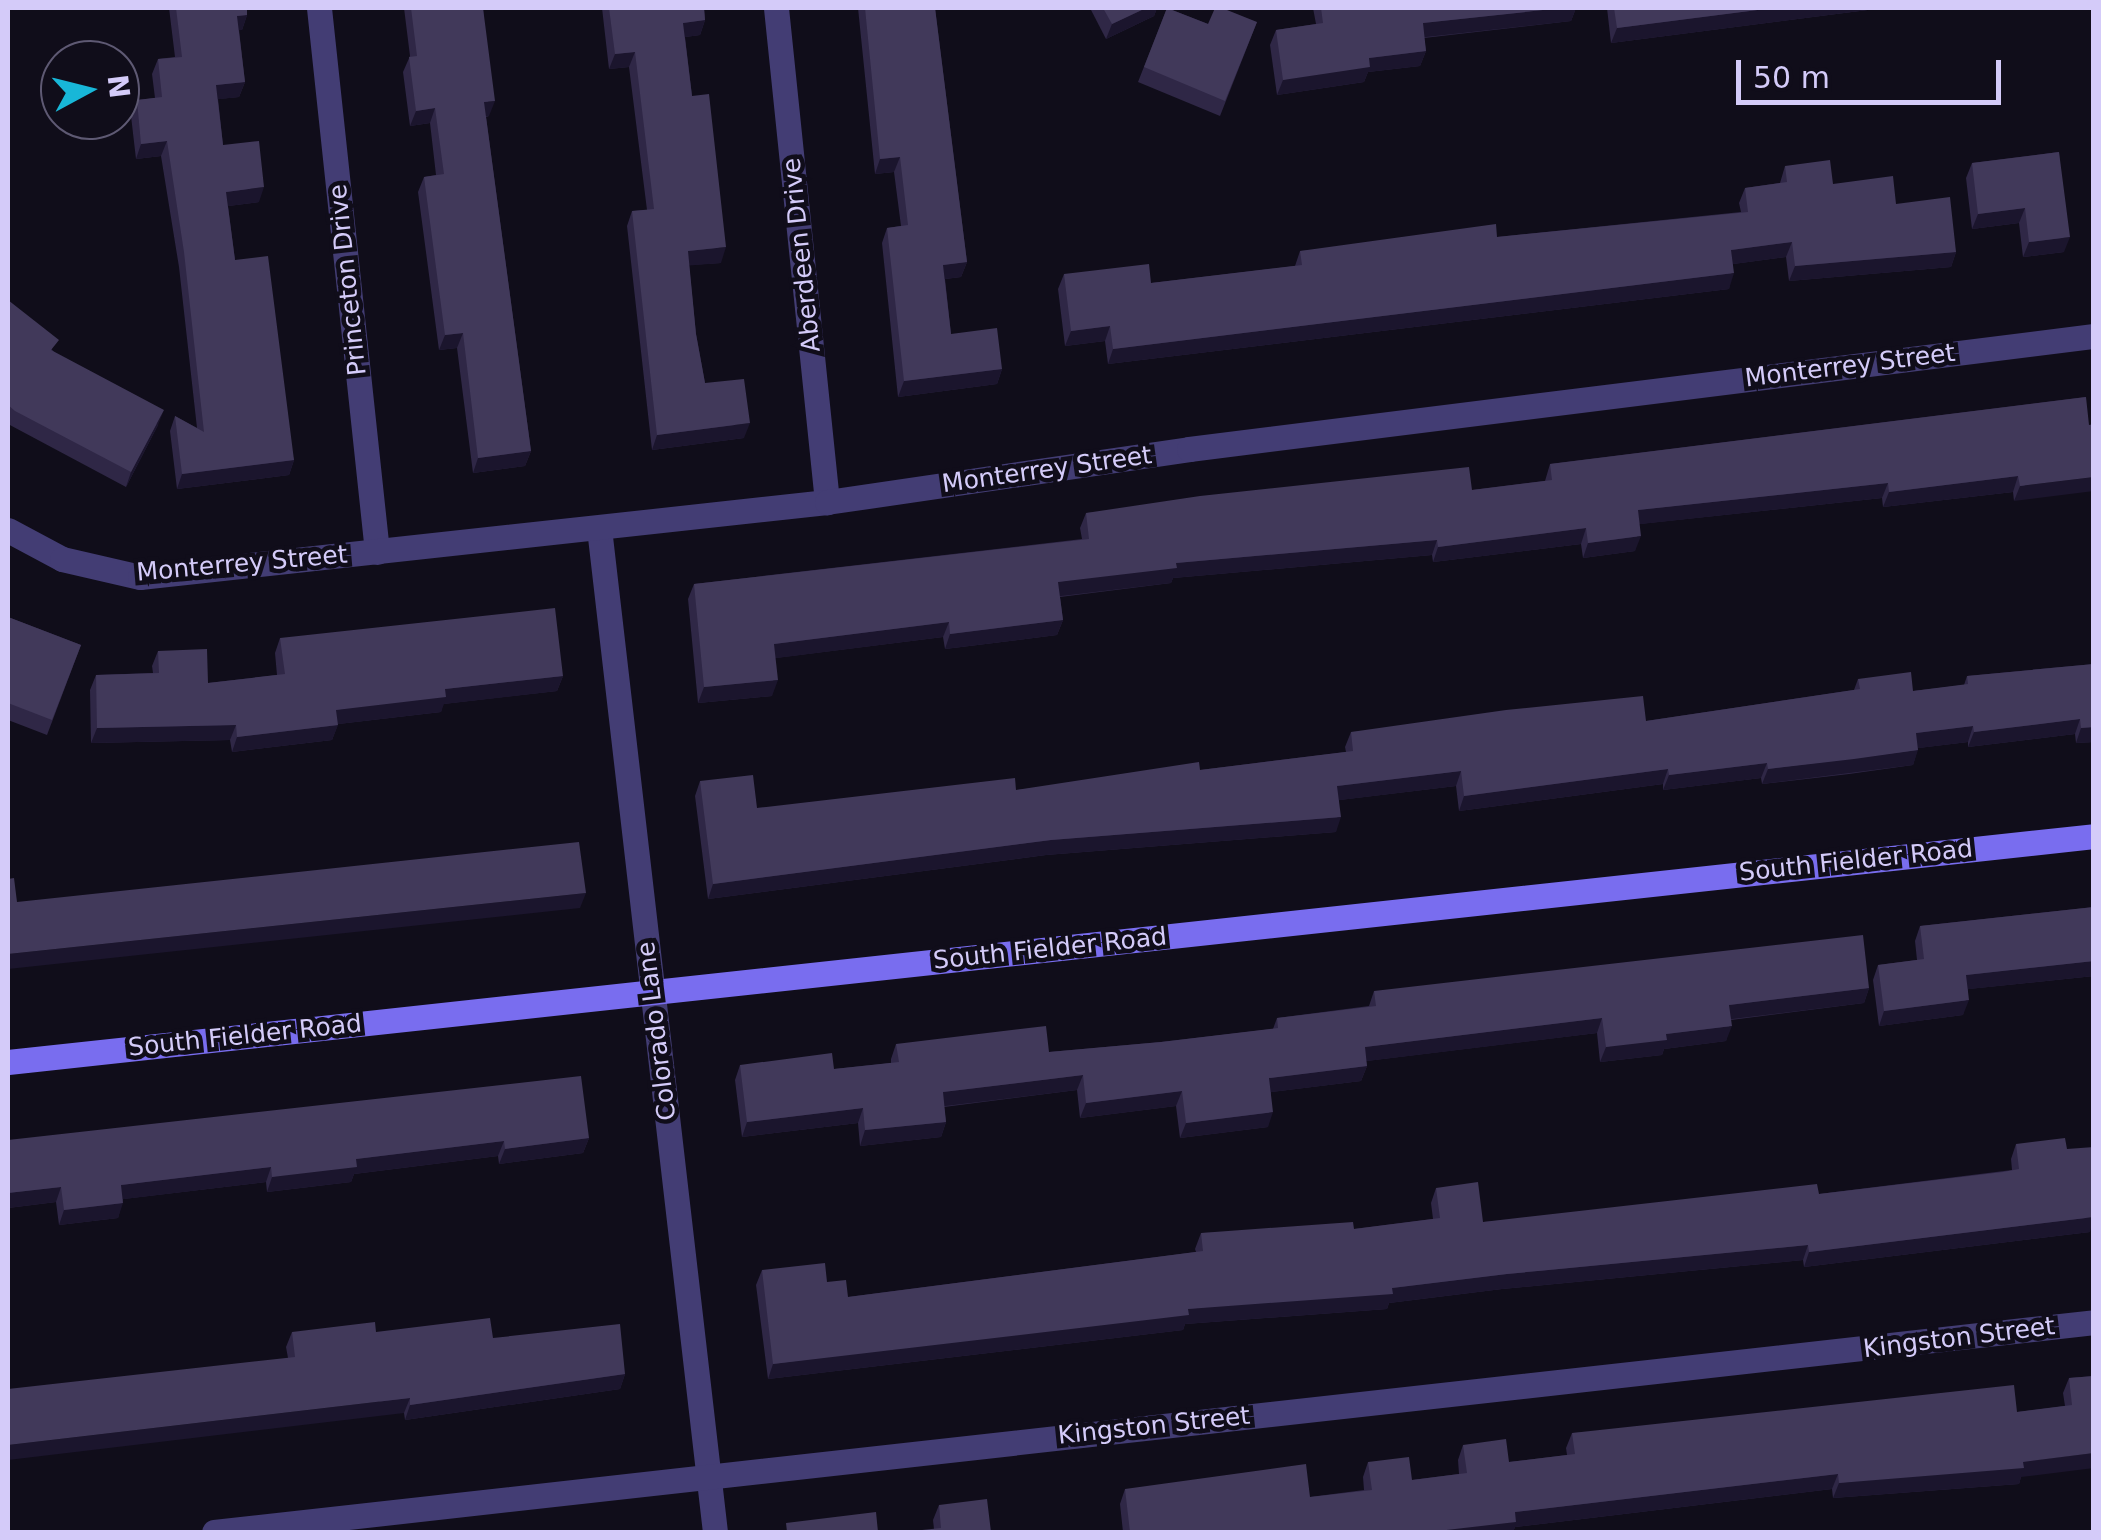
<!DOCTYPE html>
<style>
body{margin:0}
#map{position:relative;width:2101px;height:1540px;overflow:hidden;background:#100d1a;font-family:"DejaVu Sans",sans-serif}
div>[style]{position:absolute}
.street>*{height:25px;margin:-12.5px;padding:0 12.5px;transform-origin:12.5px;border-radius:12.5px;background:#433d74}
.secondary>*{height:25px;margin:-12.5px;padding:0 12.5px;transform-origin:12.5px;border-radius:12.5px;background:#796def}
.wall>*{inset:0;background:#2f2746}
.shaded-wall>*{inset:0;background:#1b152d}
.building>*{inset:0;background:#41395a}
span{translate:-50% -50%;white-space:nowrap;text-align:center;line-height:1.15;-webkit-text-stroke:9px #100d1a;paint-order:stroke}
.street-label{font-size:25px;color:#d4cbf9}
.frame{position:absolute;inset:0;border:10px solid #d4cbf9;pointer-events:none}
.north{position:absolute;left:40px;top:40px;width:100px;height:100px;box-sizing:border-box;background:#100d1a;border:2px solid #5e5973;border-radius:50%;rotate:83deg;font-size:28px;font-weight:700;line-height:40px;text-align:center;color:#d4cbf9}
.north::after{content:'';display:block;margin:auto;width:35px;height:45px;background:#18b7d8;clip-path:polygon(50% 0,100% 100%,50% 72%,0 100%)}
.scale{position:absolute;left:1736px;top:60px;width:265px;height:45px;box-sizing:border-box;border:5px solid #d4cbf9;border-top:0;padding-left:12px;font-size:30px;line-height:35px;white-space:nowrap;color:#d4cbf9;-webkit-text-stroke:8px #100d1a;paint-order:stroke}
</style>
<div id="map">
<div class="street">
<div style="left:319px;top:8px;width:547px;rotate:83.91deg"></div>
<div style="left:776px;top:8px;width:497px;rotate:84.1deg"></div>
<div style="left:599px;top:528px;width:1011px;rotate:83.41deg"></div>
<div style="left:8px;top:530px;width:61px;rotate:28.2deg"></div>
<div style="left:62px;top:559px;width:80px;rotate:13deg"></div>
<div style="left:140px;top:577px;width:691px;rotate:-6.23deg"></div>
<div style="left:827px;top:502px;width:366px;rotate:-8.3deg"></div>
<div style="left:1189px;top:449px;width:912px;rotate:-7.12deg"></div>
<div style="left:214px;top:1532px;width:1892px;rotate:-6.37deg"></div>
</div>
<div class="secondary">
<div style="left:8px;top:1062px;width:2098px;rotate:-6.18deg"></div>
</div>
<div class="wall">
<div style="clip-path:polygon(169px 8px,247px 8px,247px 15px,242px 30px,239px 30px,245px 82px,239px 97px,218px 99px,223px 145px,259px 202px,228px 206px,235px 260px,294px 460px,289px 475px,177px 489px,170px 431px,175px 416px,197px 428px,179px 267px,161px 156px,136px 159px,131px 116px,137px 100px,155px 98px,152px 74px,158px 59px,175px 57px)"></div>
<div style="clip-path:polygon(404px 8px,483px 8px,489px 116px,486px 117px,531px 451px,525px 466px,473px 473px,457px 348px,439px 350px,418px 192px,424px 177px,436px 175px,430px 123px,410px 126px,403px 72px,410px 56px)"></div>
<div style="clip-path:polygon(602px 8px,704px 8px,705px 20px,700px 35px,685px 37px,692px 96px,721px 263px,689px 265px,696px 334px,705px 383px,744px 438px,652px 450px,627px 226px,632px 211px,647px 210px,629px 67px,609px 69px)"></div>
<div style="clip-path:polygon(858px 8px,935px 8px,967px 262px,961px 277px,945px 279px,951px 334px,1002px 369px,997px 384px,898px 397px,882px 243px,887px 228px,901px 226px,894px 172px,875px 174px)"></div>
<div style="clip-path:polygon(1090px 8px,1157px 8px,1154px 16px,1106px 39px)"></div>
<div style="clip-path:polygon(1167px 8px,1208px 24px,1257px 22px,1220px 116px,1138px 82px)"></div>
<div style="clip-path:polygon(1313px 8px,1576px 8px,1571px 21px,1424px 38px,1426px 51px,1420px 66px,1368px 72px,1364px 82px,1277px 95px,1270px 45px,1276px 30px,1316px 24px)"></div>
<div style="clip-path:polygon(1607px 8px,1883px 8px,1611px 43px)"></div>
<div style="clip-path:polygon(2059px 152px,2064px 252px,2023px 257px,2019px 223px,1972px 229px,1966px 178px,1972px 163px)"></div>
<div style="clip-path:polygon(1785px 166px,1833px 184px,1896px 204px,1956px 252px,1951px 267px,1789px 281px,1786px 257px,1733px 264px,1729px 289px,1108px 364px,1105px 341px,1065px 346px,1058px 289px,1064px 274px,1151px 283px,1295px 266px,1300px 251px,1497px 237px,1741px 212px,1739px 203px,1745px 188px,1780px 183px)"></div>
<div style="clip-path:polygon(8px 300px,54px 352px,158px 425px,126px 487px,8px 424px)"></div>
<div style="clip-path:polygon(2086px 397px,2014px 501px,2013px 492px,1883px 507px,1882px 498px,1639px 524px,1635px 551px,1583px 558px,1581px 544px,1433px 562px,1432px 555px,1173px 578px,1171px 583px,1060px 597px,1063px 620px,1057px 635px,945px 649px,943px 637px,775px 658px,772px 696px,698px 703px,688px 599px,694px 584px,1082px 539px,1080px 528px,1086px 513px,1472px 490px,1545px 481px,1550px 464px)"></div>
<div style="clip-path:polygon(8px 617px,81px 645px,47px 735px,8px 720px)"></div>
<div style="clip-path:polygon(280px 638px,563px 676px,557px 691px,443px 704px,441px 712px,338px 724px,332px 740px,232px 752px,230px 740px,91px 743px,90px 690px,96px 675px,153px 673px,152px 666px,158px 651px,208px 683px,277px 675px,275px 653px)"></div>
<div style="clip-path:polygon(2094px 664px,2094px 742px,2076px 743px,2075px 734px,1968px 747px,1968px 742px,1918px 748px,1913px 765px,1849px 774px,1762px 784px,1761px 778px,1663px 790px,1663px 784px,1459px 811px,1456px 786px,1339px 800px,1336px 832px,1046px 855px,708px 899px,695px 796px,700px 781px,757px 808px,1016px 790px,1200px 770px,1346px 752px,1345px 747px,1351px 732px,1646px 721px,1854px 690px,1858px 679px,1913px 691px,1964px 685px,1967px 676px)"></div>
<div style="clip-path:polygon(2094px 907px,2094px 976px,1968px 989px,1963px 1015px,1879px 1026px,1873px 980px,1878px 965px,1917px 960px,1915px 941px,1920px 926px)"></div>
<div style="clip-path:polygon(1869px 988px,1864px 1003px,1731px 1020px,1726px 1041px,1664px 1049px,1662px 1055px,1600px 1062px,1597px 1033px,1366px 1061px,1367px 1066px,1361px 1081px,1271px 1092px,1268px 1127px,1180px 1138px,1176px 1106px,1080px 1118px,1077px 1090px,944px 1107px,946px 1122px,941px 1137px,860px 1146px,858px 1123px,742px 1137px,735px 1080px,740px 1065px,834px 1069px,891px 1063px,891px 1059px,896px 1044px,1049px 1052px,1161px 1042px,1273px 1029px,1277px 1018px,1369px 1006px,1374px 991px)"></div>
<div style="clip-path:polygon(589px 1138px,583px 1153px,499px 1164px,498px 1156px,354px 1174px,351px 1182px,267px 1192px,266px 1182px,123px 1199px,118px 1218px,59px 1225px,56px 1202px,8px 1208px,8px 1140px)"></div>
<div style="clip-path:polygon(2016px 1144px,2067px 1149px,2090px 1232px,1804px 1267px,1803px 1260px,1502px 1289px,1389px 1303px,1387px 1309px,1185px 1324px,1183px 1330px,768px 1379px,756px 1285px,762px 1270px,827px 1282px,848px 1297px,1196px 1252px,1195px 1249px,1201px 1233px,1354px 1229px,1433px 1219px,1431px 1203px,1436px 1188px,1483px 1222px,1819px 1194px,2012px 1170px,2011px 1159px)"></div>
<div style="clip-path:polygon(292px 1332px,376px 1332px,493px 1338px,625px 1374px,620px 1389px,405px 1420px,404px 1413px,288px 1358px,286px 1347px)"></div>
<div style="clip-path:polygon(2094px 1376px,2021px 1477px,2019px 1484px,1833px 1498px,1832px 1489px,1515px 1527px,1513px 1532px,1123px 1532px,1120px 1504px,1125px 1489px,1310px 1497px,1364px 1490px,1363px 1477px,1368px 1462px,1412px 1480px,1459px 1474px,1458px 1460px,1463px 1445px,1509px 1462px,1567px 1455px,1566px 1448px,1572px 1433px,2017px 1412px,2065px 1406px,2063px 1393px,2069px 1378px)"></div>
<div style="clip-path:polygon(939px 1505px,991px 1532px,934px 1529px,933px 1520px)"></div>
</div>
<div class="shaded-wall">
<div style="clip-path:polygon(1146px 8px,1157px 8px,1154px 16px,1106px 39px,1112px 24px)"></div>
<div style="clip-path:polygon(1562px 8px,1576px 8px,1571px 21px,1417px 38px,1423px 23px)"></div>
<div style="clip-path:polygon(1773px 8px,1883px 8px,1611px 43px,1617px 28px)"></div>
<div style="clip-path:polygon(247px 15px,242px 30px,231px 31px,237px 16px)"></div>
<div style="clip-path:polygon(705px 20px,700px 35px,678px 38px,683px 23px)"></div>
<div style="clip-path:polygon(1426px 51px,1420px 66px,1368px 72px,1364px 82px,1277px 95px,1283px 80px,1369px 58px)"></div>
<div style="clip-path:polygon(635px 52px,629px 67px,609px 69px,615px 54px)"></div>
<div style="clip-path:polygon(245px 82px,239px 97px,211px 100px,216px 85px)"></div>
<div style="clip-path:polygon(495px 101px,489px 116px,479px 117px,484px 102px)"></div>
<div style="clip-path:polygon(435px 108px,430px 123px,410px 126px,416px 111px)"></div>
<div style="clip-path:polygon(167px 141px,161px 156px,136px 159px,141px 144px)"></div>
<div style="clip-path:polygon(900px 157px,894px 172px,875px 174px,880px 159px)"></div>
<div style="clip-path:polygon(264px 187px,259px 202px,221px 207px,226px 192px)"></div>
<div style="clip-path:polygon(2025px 208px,2019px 223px,1972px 229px,1978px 214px)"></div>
<div style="clip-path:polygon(2070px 237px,2064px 252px,2023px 257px,2029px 242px)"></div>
<div style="clip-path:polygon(1792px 242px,1786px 257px,1726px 265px,1731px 250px)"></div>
<div style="clip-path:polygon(726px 247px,721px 263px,683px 266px,688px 251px)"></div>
<div style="clip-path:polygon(1956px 252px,1951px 267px,1789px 281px,1795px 266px)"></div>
<div style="clip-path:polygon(967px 262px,961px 277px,937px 280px,943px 265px)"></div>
<div style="clip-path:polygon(1734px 273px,1729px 289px,1108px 364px,1113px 349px)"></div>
<div style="clip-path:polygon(1110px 326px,1105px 341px,1065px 346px,1071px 331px)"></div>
<div style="clip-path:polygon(463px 333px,457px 348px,439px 350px,445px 335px)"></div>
<div style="clip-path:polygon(1002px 369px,997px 384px,898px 397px,904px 381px)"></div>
<div style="clip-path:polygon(164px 410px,158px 425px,126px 487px,131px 472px)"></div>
<div style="clip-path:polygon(750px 423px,744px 438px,652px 450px,657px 435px)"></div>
<div style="clip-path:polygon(531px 451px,525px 466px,473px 473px,478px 458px)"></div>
<div style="clip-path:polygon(294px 460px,289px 475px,177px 489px,182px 474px)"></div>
<div style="clip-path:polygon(2018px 476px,2013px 492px,1883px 507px,1889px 492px)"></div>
<div style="clip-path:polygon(2094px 477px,2094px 491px,2014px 501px,2020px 486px)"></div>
<div style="clip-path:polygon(1888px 483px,1882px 498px,1632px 525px,1638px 510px)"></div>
<div style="clip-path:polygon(1586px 528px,1581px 544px,1433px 562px,1438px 547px)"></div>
<div style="clip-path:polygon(1641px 536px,1635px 551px,1583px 558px,1588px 543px)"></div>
<div style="clip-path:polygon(1437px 540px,1432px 555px,1173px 578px,1171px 583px,1053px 597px,1058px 582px,1176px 563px)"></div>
<div style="clip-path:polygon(1063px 620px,1057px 635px,945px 649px,950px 634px)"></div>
<div style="clip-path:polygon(949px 622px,943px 637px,769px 659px,774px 644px)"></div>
<div style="clip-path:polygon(563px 676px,557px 691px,444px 704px,441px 712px,330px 725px,336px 710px,445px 689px)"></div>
<div style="clip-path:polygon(778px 680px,772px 696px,698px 703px,704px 687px)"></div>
<div style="clip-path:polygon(2080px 719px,2075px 734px,1968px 747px,1974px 732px)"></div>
<div style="clip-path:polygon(236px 725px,230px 740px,91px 743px,97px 728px)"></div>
<div style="clip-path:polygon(338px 725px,332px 740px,232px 752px,237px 737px)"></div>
<div style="clip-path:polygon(1973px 726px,1968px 742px,1911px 749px,1916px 733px)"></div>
<div style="clip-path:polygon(2094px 727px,2094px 742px,2076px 743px,2081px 728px)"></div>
<div style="clip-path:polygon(1918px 750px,1913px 765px,1762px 784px,1768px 769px)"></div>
<div style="clip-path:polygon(1767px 763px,1761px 778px,1663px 790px,1669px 775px)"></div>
<div style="clip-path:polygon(1668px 769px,1663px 784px,1459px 811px,1464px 796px)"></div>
<div style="clip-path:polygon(1461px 771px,1456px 786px,1332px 801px,1337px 786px)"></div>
<div style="clip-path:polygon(1341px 817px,1336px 832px,1046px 855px,708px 899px,713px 884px,1051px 840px)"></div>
<div style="clip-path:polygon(586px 893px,580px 908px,8px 969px,8px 954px)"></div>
<div style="clip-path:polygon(2094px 961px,2094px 976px,1960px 990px,1966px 975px)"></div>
<div style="clip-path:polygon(1869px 988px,1864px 1003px,1724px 1020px,1729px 1005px)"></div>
<div style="clip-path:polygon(1969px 1000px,1963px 1015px,1879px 1026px,1884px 1011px)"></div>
<div style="clip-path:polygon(1602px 1018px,1597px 1033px,1359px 1062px,1365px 1047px)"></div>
<div style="clip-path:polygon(1732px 1026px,1726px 1041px,1664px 1049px,1662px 1055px,1600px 1062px,1606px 1047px,1666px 1034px)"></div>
<div style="clip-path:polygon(1367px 1066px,1361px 1081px,1263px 1093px,1269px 1078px)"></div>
<div style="clip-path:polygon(1083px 1075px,1077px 1090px,937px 1107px,943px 1092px)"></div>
<div style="clip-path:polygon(1182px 1091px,1176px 1106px,1080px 1118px,1086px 1103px)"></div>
<div style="clip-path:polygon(863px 1108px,858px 1123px,742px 1137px,747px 1122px)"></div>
<div style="clip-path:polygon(1273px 1112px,1268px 1127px,1180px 1138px,1186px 1123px)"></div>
<div style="clip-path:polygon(946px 1122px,941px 1137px,860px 1146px,865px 1130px)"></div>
<div style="clip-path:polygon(589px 1138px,583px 1153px,499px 1164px,505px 1149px)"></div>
<div style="clip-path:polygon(504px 1141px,498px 1156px,354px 1174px,351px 1182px,267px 1192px,272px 1177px,356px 1159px)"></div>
<div style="clip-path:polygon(271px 1167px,266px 1182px,116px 1200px,121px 1185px)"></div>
<div style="clip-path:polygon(61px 1187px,56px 1202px,8px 1208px,8px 1193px)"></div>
<div style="clip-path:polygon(123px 1203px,118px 1218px,59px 1225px,64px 1210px)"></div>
<div style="clip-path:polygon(2094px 1217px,2090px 1232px,1804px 1267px,1809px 1252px)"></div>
<div style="clip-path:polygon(1808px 1245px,1803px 1260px,1502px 1289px,1389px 1303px,1387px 1309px,1185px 1324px,1183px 1330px,768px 1379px,773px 1364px,1188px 1309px,1392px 1288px,1507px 1274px)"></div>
<div style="clip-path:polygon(625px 1374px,620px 1389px,405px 1420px,410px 1405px)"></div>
<div style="clip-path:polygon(410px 1398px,404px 1413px,8px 1460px,8px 1445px)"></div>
<div style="clip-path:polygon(2094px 1453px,2094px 1468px,2021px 1477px,2019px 1484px,1833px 1498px,1839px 1483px)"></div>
<div style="clip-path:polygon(1838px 1474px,1832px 1489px,1515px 1527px,1513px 1532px,1429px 1532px,1515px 1512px)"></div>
</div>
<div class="building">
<div style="clip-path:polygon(176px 8px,247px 8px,247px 15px,237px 16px,245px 82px,216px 85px,223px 145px,259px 141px,264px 187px,226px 192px,235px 260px,268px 256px,294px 460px,182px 474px,175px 416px,204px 432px,184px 252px,167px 141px,141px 144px,137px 100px,162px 97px,158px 59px,182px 57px)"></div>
<div style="clip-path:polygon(411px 8px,483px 8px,495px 101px,484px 102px,531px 451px,478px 458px,463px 333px,445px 335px,424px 177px,444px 174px,435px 108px,416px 111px,409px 57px,417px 56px)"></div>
<div style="clip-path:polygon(609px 8px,704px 8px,705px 20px,683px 23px,692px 96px,709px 94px,726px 247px,688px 251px,696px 334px,705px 383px,744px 379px,750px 423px,657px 435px,632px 211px,654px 209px,635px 52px,615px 54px)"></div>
<div style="clip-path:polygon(865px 8px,935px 8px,967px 262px,943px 265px,951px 334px,997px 328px,1002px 369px,904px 381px,887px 228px,908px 225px,900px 157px,880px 159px)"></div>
<div style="clip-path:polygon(1103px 8px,1146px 8px,1112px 24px)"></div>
<div style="clip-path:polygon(1167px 8px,1208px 24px,1215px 8px,1222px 8px,1257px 22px,1225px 101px,1144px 67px)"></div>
<div style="clip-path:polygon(1321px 8px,1562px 8px,1423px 23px,1426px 51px,1369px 58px,1370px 67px,1283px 80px,1276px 30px,1323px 23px)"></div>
<div style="clip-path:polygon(1614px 8px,1773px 8px,1617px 28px)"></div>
<div style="clip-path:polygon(2059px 152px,2070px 237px,2029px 242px,2025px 208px,1978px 214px,1972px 163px)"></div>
<div style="clip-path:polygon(1830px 160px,1833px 184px,1893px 176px,1896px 204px,1950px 197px,1956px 252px,1795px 266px,1792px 242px,1731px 250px,1734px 273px,1113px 349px,1110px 326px,1071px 331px,1064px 274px,1149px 264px,1151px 283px,1302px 265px,1300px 251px,1496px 224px,1497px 237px,1748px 212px,1745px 188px,1787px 182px,1785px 166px)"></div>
<div style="clip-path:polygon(8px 300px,59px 340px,51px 350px,164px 410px,131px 472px,15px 411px,8px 405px)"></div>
<div style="clip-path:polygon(2086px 397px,2089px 425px,2094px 424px,2094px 477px,2020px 486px,2018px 476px,1889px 492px,1888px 483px,1638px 510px,1641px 536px,1588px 543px,1586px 528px,1438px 547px,1437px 540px,1176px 563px,1177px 568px,1058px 582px,1063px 620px,950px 634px,949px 622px,774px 644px,778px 680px,704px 687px,694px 584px,1089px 539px,1086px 513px,1200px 496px,1469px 467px,1472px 490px,1552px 480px,1550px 464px)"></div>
<div style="clip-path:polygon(555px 608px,563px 676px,445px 689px,446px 697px,336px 710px,338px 725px,237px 737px,236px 725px,97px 728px,96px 675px,159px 673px,158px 651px,207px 649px,208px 683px,285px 674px,280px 638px)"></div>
<div style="clip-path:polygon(8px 617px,81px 645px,52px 720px,8px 703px)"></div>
<div style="clip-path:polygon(2094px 664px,2094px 727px,2081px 728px,2080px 719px,1974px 732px,1973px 726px,1916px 733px,1918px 750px,1854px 759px,1768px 769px,1767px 763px,1669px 775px,1668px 769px,1464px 796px,1461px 771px,1337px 786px,1341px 817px,1051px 840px,713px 884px,700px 781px,753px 775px,757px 808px,1015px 778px,1016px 790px,1199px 762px,1200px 770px,1353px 751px,1351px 732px,1506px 710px,1643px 696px,1646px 721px,1860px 689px,1858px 679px,1911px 672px,1913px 691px,1968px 684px,1967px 676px)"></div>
<div style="clip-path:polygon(579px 842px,586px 893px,8px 954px,8px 879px,14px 878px,17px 902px)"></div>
<div style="clip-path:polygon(2094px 907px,2094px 961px,1966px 975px,1969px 1000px,1884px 1011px,1878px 965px,1924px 959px,1920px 926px)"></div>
<div style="clip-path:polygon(1863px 935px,1869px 988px,1729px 1005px,1732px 1026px,1666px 1034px,1667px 1040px,1606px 1047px,1602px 1018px,1365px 1047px,1367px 1066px,1269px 1078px,1273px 1112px,1186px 1123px,1182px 1091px,1086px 1103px,1083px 1075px,943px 1092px,946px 1122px,865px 1130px,863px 1108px,747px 1122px,740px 1065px,832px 1053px,834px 1069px,899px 1062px,896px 1044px,1046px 1026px,1049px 1052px,1161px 1042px,1278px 1028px,1277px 1018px,1376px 1006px,1374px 991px)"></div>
<div style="clip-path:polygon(581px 1076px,589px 1138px,505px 1149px,504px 1141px,356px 1159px,357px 1167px,272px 1177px,271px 1167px,121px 1185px,123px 1203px,64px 1210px,61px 1187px,8px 1193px,8px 1140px)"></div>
<div style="clip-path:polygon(2065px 1138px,2067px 1149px,2094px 1147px,2094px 1217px,1809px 1252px,1808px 1245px,1507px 1274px,1392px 1288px,1393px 1294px,1188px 1309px,1189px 1315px,773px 1364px,762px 1270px,825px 1263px,827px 1282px,846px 1280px,848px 1297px,1203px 1251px,1201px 1233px,1353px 1222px,1354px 1229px,1440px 1218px,1436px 1188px,1478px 1182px,1483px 1222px,1817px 1184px,1819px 1194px,2003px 1172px,2019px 1169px,2016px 1144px)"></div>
<div style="clip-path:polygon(490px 1318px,493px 1338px,620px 1324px,625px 1374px,410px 1405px,410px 1398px,8px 1445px,8px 1389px,295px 1357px,292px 1332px,375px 1322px,376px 1332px)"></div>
<div style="clip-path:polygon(2094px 1376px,2094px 1453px,2023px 1462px,2024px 1468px,1839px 1483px,1838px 1474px,1515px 1512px,1516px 1522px,1429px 1532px,1130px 1532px,1125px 1489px,1306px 1464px,1310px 1497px,1372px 1490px,1368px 1462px,1409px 1457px,1412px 1480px,1467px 1473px,1463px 1445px,1506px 1439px,1509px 1462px,1575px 1454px,1572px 1433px,2014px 1385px,2017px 1412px,2072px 1405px,2069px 1378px)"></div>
<div style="clip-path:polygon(987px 1499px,991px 1532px,903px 1532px,941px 1528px,939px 1505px)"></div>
<div style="clip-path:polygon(876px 1512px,878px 1532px,787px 1532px,786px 1523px)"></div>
</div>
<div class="street-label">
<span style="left:802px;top:255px;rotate:-96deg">Aberdeen Drive</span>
<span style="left:348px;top:280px;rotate:-96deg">Princeton Drive</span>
<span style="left:1850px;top:366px;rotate:-7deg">Monterrey Street</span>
<span style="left:1047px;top:470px;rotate:-8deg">Monterrey Street</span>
<span style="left:242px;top:564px;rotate:-5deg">Monterrey Street</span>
<span style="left:1856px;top:861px;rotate:-6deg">South Fielder Road</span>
<span style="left:1050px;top:949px;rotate:-6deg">South Fielder Road</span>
<span style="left:657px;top:1031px;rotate:-97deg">Colorado Lane</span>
<span style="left:245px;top:1036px;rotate:-6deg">South Fielder Road</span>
<span style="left:1959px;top:1338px;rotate:-7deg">Kingston Street</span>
<span style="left:1154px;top:1426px;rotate:-6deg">Kingston Street</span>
</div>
<div class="frame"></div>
<div class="north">N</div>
<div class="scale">50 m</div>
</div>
